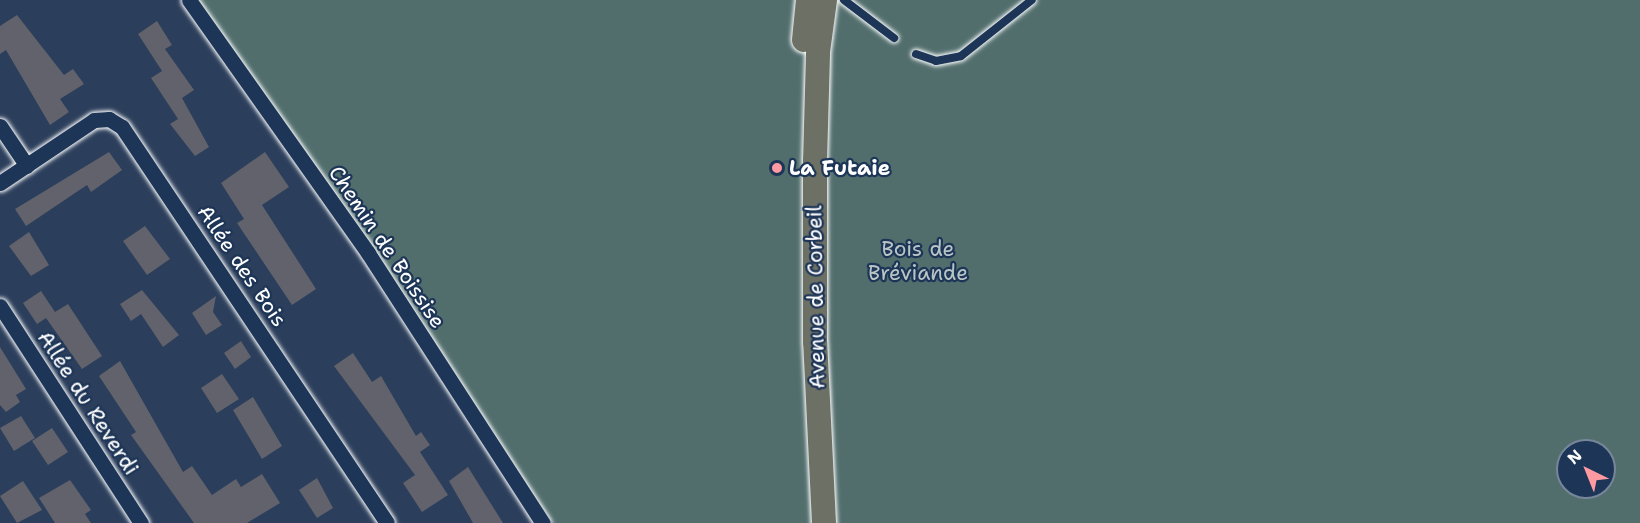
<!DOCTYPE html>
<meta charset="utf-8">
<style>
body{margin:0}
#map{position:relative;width:1640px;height:523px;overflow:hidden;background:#2b3e5b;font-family:"Shantell Sans",sans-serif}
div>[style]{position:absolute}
.green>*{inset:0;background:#516e6d}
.building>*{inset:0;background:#61626b}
.roads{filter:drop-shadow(0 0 2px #fff) drop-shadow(0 0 2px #fff)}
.service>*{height:8px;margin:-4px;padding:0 4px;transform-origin:4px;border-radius:4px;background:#1d3557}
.minor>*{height:15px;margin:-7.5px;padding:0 7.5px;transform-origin:7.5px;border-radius:7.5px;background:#1d3557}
.primary>*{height:24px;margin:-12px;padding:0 12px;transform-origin:12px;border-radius:12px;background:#6c7065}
.dots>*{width:16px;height:16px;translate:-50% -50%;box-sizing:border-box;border:3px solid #1d3557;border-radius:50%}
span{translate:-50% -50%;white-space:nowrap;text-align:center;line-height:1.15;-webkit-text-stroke:4.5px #1d3557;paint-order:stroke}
.poi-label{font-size:21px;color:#fff;font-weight:700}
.left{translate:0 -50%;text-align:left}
.street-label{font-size:21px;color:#fff}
.park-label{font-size:21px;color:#b9c5c5}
.north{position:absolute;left:1556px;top:439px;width:60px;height:60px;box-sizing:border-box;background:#1d3557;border:2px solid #77869a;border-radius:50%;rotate:317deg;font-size:16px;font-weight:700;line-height:24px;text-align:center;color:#fff}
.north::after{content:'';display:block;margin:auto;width:21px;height:27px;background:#ff9aa2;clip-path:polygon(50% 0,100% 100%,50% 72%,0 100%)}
</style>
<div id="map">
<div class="green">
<div style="clip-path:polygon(evenodd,196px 0,1640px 0,1640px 523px,553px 523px,196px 0,1568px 451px,1604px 451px,1604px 487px,1568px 487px,1568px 451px)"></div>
</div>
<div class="building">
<div style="clip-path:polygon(17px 15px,64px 75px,73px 69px,84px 84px,60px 99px,69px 112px,50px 125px,6px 50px,0 54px,0 26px)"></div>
<div style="clip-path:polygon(157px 21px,172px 45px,165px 49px,194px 90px,182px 98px,209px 147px,195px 156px,170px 124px,178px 119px,151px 78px,162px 71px,138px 34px)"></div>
<div style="clip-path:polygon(109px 152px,122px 170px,91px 192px,87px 185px,26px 226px,15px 209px)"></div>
<div style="clip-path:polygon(265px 152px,289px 187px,262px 205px,316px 289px,292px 305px,237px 223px,244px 219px,221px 183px)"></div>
<div style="clip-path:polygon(145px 226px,170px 259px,147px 275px,123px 241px)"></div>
<div style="clip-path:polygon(29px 232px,49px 265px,31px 276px,9px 246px)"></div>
<div style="clip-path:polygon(142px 290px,179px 335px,163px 347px,141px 314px,131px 321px,120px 304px)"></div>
<div style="clip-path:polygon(41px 291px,55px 312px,68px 304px,102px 356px,82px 369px,46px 318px,37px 324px,23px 303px)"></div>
<div style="clip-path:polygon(216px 296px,213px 312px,222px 325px,206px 335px,192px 313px)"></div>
<div style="clip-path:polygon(241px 341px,251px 357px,235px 369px,224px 353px)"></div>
<div style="clip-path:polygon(0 347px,26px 389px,16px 395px,20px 402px,6px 412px,0 405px)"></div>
<div style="clip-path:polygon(353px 353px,372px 382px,381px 376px,416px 436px,421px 432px,430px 445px,420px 452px,448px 495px,422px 512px,403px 483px,415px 475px,334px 366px)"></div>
<div style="clip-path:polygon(120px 361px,183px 472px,192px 466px,212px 495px,236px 479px,241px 487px,262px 474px,280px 503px,247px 523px,194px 523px,131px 435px,136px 432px,99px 376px)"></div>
<div style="clip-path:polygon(222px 374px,239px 399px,217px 413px,201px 388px)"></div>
<div style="clip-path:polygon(253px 397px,282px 446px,262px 459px,233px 410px)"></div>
<div style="clip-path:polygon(21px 416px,35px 438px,14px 451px,0 428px)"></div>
<div style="clip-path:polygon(52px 428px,68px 452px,48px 465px,32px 441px)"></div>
<div style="clip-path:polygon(468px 467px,503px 523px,473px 523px,449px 481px)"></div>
<div style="clip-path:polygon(317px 478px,333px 508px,317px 518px,299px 490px)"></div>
<div style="clip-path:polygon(70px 480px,91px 510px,85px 514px,91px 523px,55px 523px,39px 498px)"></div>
<div style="clip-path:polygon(23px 481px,42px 510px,17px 523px,0 496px)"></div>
</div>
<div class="roads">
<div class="service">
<div style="left:844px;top:0;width:63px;rotate:37.2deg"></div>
<div style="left:916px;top:54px;width:21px;rotate:19deg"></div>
<div style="left:936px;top:61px;width:25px;rotate:-11deg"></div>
<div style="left:961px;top:56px;width:90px;rotate:-38.3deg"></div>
</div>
<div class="minor">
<div style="left:189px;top:0;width:310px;rotate:54.7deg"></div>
<div style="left:368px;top:253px;width:322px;rotate:57.1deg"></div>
<div style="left:0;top:126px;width:48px;rotate:56deg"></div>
<div style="left:0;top:183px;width:113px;rotate:-33.8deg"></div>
<div style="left:94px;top:120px;width:15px;rotate:-4deg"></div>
<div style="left:109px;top:119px;width:15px;rotate:32deg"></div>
<div style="left:122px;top:127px;width:476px;rotate:56.2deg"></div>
<div style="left:0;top:306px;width:259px;rotate:57deg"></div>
</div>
<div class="primary">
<div style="left:804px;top:40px;width:40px;rotate:-84.3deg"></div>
<div style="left:824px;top:523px;width:181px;rotate:-92.8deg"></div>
<div style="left:815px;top:342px;width:180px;rotate:-90deg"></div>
<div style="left:815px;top:162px;width:110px;rotate:-88.4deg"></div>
<div style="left:818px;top:52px;width:52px;rotate:-82.3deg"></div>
</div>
</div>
<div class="dots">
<div style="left:777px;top:168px;background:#ff9aa2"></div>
</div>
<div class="poi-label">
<span class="left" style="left:789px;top:168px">La Futaie</span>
</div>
<div class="street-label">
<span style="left:387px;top:247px;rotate:56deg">Chemin de Boissise</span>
<span style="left:242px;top:266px;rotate:56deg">Allée des Bois</span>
<span style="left:816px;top:297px;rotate:-91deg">Avenue de Corbeil</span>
<span style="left:88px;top:403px;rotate:57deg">Allée du Reverdi</span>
</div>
<div class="park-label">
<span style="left:918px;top:261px">Bois de<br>Bréviande</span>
</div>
<div class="north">N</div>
</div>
